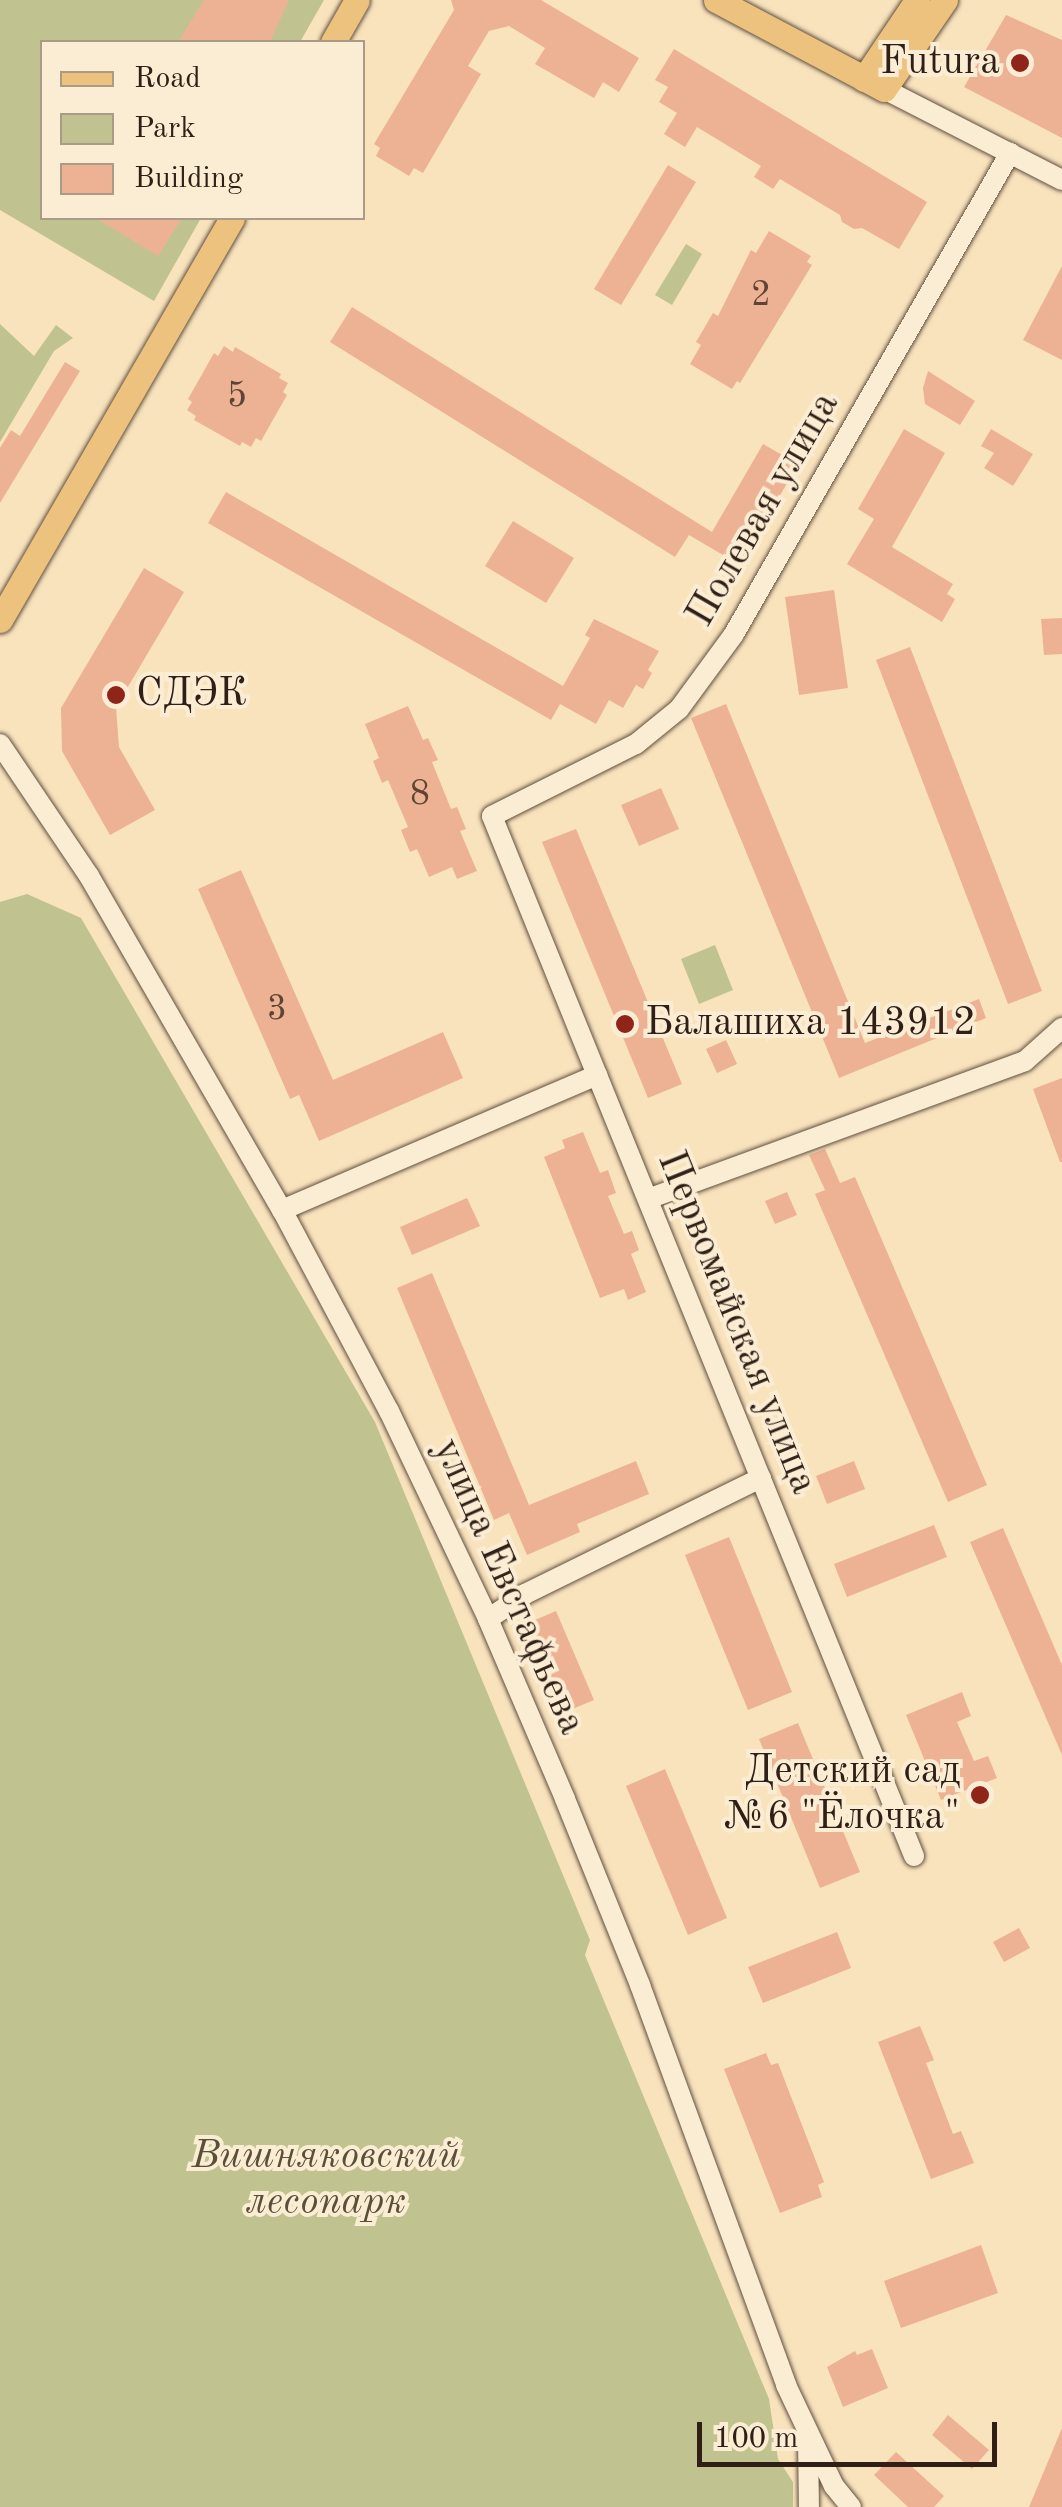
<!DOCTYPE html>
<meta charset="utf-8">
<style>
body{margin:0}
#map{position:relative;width:1062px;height:2507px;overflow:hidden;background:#f9e3bd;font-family:"Old Standard TT",serif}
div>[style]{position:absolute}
.green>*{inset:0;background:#c0c38f}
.building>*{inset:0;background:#edb293}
.roads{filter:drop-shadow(0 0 2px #625040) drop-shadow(0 0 2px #625040)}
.minor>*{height:20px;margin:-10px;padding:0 10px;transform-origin:10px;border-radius:10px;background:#fbedd4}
.major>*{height:25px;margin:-12.5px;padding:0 12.5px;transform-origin:12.5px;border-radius:12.5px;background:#ecc27e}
.dots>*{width:28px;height:28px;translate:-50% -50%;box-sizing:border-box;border:5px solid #fbedd4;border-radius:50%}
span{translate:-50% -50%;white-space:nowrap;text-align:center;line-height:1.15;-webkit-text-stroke:8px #fbedd4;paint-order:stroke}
.number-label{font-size:35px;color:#5e4435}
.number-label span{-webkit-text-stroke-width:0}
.poi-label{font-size:40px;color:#2f1f16}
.right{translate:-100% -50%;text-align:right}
.left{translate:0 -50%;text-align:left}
.street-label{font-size:40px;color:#2f1f16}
.park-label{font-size:40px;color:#5a503a;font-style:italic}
.legend{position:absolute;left:40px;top:40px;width:325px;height:180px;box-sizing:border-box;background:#fbedd4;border:2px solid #a99b88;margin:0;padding:12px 18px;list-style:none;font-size:30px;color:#2f1f16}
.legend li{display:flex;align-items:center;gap:20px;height:50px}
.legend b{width:50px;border:2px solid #a99b88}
.scale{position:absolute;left:697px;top:2422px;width:300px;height:45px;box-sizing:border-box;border:5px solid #2f1f16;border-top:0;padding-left:12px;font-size:30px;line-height:35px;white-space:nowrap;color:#2f1f16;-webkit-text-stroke:8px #fbedd4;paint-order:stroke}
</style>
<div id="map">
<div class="green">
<div style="clip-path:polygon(0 0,324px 0,300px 42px,42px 42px,42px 218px,201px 218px,154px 301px,0 210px)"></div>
<div style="clip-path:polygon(686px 244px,702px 254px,672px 305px,655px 295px)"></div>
<div style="clip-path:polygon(0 324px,34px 356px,56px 325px,73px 338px,54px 351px,0 442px)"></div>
<div style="clip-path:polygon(27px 894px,81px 918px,375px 1422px,590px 1940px,585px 1955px,769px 2399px,778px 2459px,793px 2482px,793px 2507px,0 2507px,0 902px)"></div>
<div style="clip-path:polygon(715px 945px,733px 990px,699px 1004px,681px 959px)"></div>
</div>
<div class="building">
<div style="clip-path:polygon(204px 0,289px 0,270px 42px,178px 42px)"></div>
<div style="clip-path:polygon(451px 0,541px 0,639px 58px,619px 92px,603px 82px,594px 98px,535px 64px,545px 48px,509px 26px,489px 31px,468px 66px,481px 74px,423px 173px,414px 168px,409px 176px,376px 156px,380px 148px,374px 144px,454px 10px)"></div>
<div style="clip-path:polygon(1006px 15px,1062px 40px,1062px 138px,964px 87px)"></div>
<div style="clip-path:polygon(674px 49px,927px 202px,899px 249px,862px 228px,854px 229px,842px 222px,840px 215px,780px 179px,773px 189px,754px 177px,761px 166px,697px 127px,685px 147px,664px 134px,677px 113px,659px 102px,668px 87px,655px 80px)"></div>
<div style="clip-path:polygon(668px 165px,696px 182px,621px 305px,594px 289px)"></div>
<div style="clip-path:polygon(96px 218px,182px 218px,158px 256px)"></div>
<div style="clip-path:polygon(769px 231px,811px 256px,807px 262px,812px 265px,740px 383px,737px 381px,732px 389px,690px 364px,701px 345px,696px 342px,713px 313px,718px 316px,751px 250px,756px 253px)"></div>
<div style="clip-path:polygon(1062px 266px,1062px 360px,1023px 340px)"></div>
<div style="clip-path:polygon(352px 307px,712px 532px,763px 444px,798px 464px,740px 565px,689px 535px,675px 557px,330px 342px)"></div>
<div style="clip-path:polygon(224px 346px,233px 352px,235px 347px,281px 374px,279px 378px,288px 383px,283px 392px,287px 395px,261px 441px,256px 438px,251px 447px,242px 442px,240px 446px,194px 420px,196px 416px,187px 410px,192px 402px,188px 399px,214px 353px,218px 356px)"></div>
<div style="clip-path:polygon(65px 362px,80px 371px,0 503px,0 448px,11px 430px,20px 436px)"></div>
<div style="clip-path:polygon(928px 371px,975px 401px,960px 425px,925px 404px,923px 388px)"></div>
<div style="clip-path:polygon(904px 429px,945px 453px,892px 547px,953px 584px,947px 594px,955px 599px,942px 622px,847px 564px,874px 519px,858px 509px)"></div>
<div style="clip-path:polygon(991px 429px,1033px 454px,1013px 486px,984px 468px,994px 453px,981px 446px)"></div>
<div style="clip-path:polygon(226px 492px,563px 686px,590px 638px,585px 635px,594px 619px,659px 651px,648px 670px,652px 673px,643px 689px,636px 685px,623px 708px,609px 700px,596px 724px,560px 704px,551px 720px,208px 523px)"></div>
<div style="clip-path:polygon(513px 521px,574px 558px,546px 603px,485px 566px)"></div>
<div style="clip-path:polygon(144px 568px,184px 592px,116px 707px,119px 747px,155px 810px,110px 835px,62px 751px,61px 708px)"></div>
<div style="clip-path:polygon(834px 590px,848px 688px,799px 695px,785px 597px)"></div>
<div style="clip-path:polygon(1062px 618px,1062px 654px,1044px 655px,1041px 619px)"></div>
<div style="clip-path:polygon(910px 647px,1042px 991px,1008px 1004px,876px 660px)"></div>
<div style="clip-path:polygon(726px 704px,865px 1043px,979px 999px,986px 1018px,839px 1078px,691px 718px)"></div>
<div style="clip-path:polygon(408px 706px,423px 740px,428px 738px,438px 760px,432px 762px,451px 809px,457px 807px,466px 829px,460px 831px,477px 871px,457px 879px,452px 867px,429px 877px,417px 849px,410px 852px,401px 830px,408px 827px,388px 780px,382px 783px,373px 761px,379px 758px,365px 724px)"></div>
<div style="clip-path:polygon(661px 788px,679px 829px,639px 846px,621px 805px)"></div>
<div style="clip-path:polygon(576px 829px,682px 1084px,648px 1098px,542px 842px)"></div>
<div style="clip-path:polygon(241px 870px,333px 1080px,443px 1032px,463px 1078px,319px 1141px,299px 1095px,290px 1099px,198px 889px)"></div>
<div style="clip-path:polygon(726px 1040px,737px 1064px,717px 1073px,706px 1049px)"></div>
<div style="clip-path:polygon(1062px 1078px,1062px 1162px,1060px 1162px,1033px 1089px)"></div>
<div style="clip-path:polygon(583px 1132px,600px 1173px,608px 1170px,616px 1193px,608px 1196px,624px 1234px,632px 1231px,639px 1250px,631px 1254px,646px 1292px,628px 1300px,624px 1289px,600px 1298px,544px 1157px,565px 1148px,562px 1140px)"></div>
<div style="clip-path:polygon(825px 1149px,840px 1183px,855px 1177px,987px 1485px,948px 1502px,815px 1194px,825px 1190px,809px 1155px)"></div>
<div style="clip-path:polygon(787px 1192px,797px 1215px,775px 1224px,765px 1201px)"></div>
<div style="clip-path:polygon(467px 1198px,480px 1226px,412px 1255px,400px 1227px)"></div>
<div style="clip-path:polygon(432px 1273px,529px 1505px,636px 1461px,649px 1494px,577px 1524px,580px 1532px,527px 1555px,509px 1513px,494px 1520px,397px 1288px)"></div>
<div style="clip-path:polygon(787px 1438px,796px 1460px,780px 1467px,771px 1445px)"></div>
<div style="clip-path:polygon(854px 1461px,865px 1489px,827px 1504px,816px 1476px)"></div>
<div style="clip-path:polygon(934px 1525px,947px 1557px,847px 1597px,834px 1564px)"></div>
<div style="clip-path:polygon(1003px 1528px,1062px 1665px,1062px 1755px,970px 1542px)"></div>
<div style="clip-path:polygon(729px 1537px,792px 1692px,748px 1710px,685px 1555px)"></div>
<div style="clip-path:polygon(556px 1611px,594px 1700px,565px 1712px,528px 1623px)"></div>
<div style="clip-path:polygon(962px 1692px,971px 1716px,957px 1722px,974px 1761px,988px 1756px,997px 1778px,941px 1800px,906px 1715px)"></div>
<div style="clip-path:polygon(798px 1723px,860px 1872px,820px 1888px,759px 1739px)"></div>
<div style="clip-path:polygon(665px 1769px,727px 1918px,688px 1935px,626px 1786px)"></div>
<div style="clip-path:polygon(1019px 1928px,1030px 1948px,1004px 1962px,993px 1942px)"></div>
<div style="clip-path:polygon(837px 1932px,851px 1968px,763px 2003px,748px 1967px)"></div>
<div style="clip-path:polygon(920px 2026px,934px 2060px,926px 2063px,953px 2134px,961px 2131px,974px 2163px,931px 2179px,878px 2042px)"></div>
<div style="clip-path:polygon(766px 2053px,771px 2065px,778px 2063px,824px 2182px,818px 2185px,822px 2197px,780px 2213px,724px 2069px)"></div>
<div style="clip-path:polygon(981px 2245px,998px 2293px,901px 2328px,884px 2281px)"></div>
<div style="clip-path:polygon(872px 2349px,888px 2388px,843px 2407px,827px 2367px,855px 2351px,857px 2355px)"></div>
<div style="clip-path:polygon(948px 2415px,989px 2450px,972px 2469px,932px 2435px)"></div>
<div style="clip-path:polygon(1062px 2428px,1062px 2507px,1029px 2507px)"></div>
<div style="clip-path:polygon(896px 2452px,944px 2496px,934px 2507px,908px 2507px,874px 2475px)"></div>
</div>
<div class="roads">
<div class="minor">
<div style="left:884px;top:89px;width:200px;rotate:27.1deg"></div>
<div style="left:0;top:744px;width:159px;rotate:56deg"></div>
<div style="left:89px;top:876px;width:386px;rotate:60deg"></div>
<div style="left:282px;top:1210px;width:228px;rotate:62deg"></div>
<div style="left:389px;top:1411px;width:230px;rotate:64.5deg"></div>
<div style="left:488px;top:1619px;width:196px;rotate:66.8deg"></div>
<div style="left:565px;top:1799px;width:201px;rotate:68deg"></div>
<div style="left:640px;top:1985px;width:426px;rotate:69.9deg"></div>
<div style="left:786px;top:2385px;width:112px;rotate:64.6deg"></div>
<div style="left:834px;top:2486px;width:27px;rotate:51deg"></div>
<div style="left:648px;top:1199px;width:401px;rotate:-20.1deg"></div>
<div style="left:1025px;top:1061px;width:50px;rotate:-41.7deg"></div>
<div style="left:282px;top:1210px;width:343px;rotate:-23.2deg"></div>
<div style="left:488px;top:1619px;width:45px;rotate:-34deg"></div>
<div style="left:525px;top:1594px;width:263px;rotate:-26.2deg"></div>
<div style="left:914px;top:1856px;width:1122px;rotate:-112.09deg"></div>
<div style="left:492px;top:816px;width:161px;rotate:-26.6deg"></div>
<div style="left:636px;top:744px;width:55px;rotate:-39.1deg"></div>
<div style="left:679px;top:709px;width:93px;rotate:-53.7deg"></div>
<div style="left:734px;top:634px;width:555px;rotate:-60.15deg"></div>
<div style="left:808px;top:2439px;width:68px;rotate:89.2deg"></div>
</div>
<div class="major">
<div style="left:716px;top:0;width:190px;rotate:27.9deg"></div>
<div style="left:884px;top:89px;width:108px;rotate:-55.6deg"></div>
<div style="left:333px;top:42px;width:48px;rotate:-60.3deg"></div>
<div style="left:864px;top:79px;width:95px;rotate:-56.1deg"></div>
<div style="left:0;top:620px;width:464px;rotate:-60deg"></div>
</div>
</div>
<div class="dots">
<div style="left:1020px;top:63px;background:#8f2418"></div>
<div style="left:116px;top:695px;background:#8f2418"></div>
<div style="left:625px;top:1024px;background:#8f2418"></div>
<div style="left:980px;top:1795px;background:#8f2418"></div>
</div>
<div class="number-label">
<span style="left:761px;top:296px">2</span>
<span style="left:237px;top:397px">5</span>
<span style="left:420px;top:795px">8</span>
<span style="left:277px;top:1010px">3</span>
</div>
<div class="poi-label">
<span class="right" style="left:1000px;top:63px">Futura</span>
<span class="left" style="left:136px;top:695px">СДЭК</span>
<span class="left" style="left:645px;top:1024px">Балашиха 143912</span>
<span class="right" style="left:960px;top:1795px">Детский сад<br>№6 "Ёлочка"</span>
</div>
<div class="street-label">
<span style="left:764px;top:510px;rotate:-60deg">Полевая улица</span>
<span style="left:736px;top:1323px;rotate:68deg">Первомайская улица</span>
<span style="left:508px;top:1587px;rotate:66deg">улица Евстафьева</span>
</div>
<div class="park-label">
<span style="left:326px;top:2180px">Вишняковский<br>лесопарк</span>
</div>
<ul class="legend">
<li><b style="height:12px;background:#ecc27e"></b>Road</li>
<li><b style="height:28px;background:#c0c38f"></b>Park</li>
<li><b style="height:28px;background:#edb293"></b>Building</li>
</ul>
<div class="scale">100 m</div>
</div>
